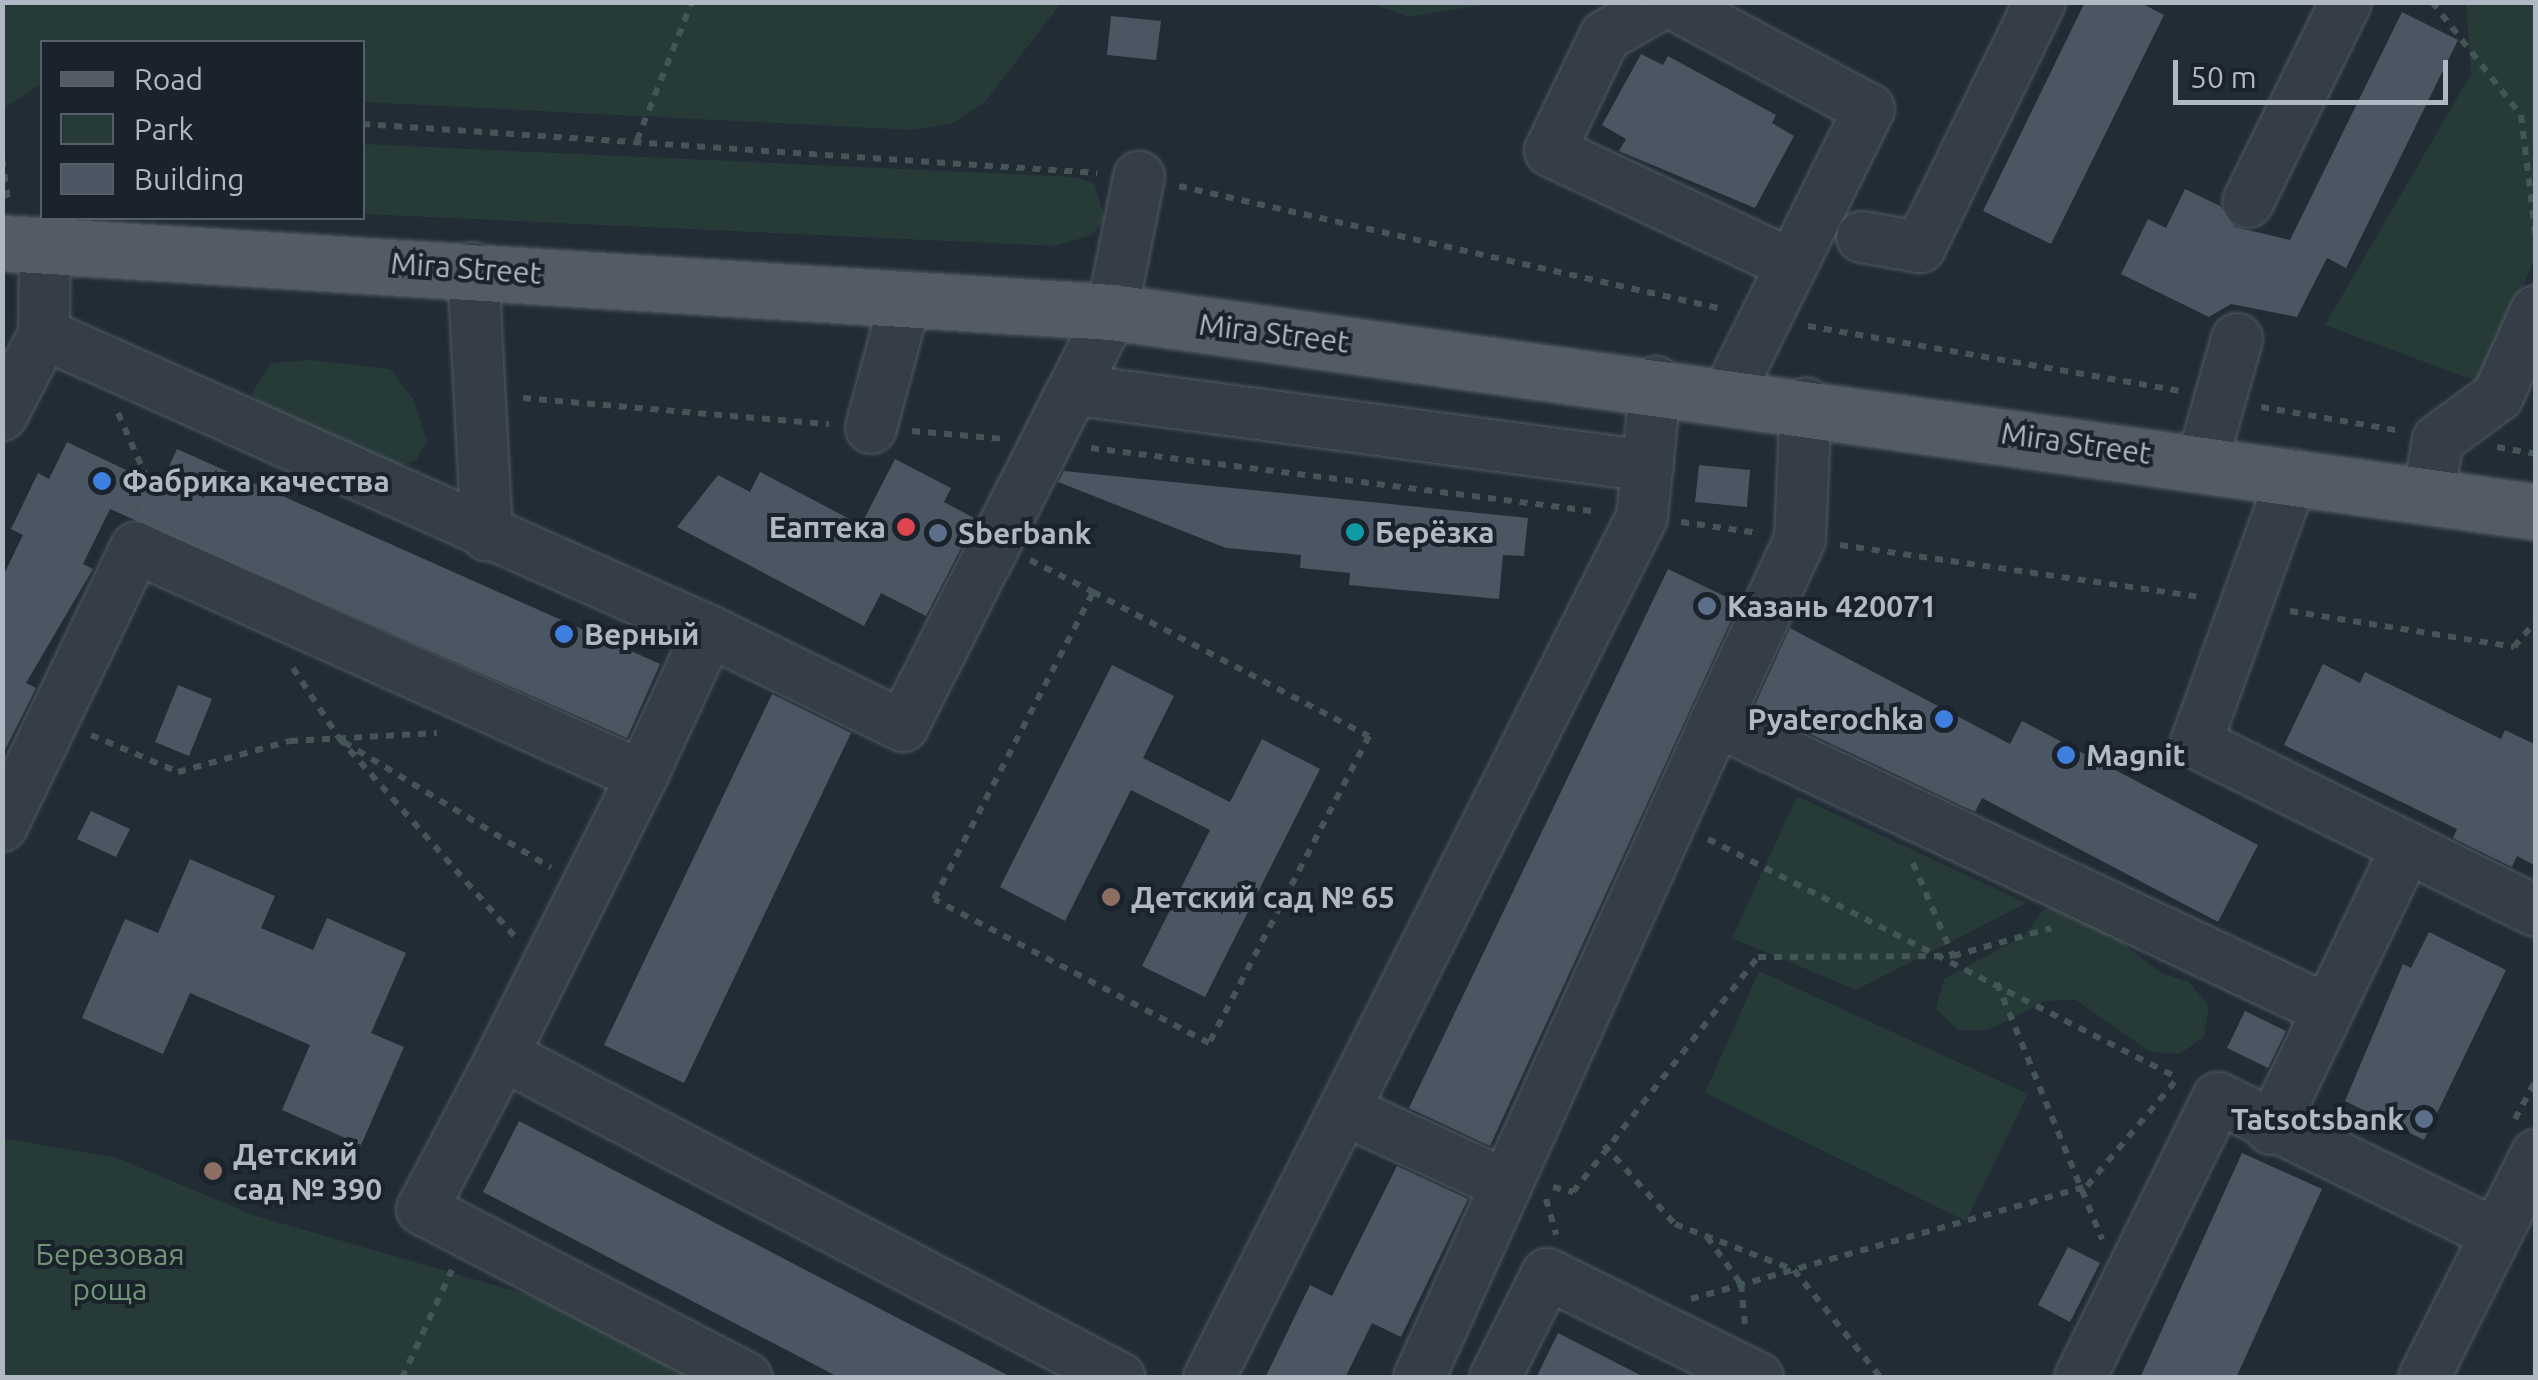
<!DOCTYPE html>
<meta charset="utf-8">
<style>
body{margin:0}
#map{position:relative;width:2538px;height:1380px;overflow:hidden;background:#212c35;font-family:Ubuntu,sans-serif}
div>[style]{position:absolute}
.green>*{inset:0;background:#263a38}
.building>*{inset:0;background:#4a5661}
.path>*{height:6px;margin-top:-3px;transform-origin:0;background:repeating-linear-gradient(90deg,#435556 0 8px,transparent 0 16px)}
.roads{filter:drop-shadow(0 0 2px #525b64) drop-shadow(0 0 2px #525b64)}
.minor>*{height:50px;margin:-25px;padding:0 25px;transform-origin:25px;border-radius:25px;background:#353d46}
.major>*{height:55px;margin:-27.5px;padding:0 27.5px;transform-origin:27.5px;border-radius:27.5px;background:#535c66}
.dots>*{width:28px;height:28px;translate:-50% -50%;box-sizing:border-box;border:5px solid #1a222b;border-radius:50%}
span{translate:-50% -50%;white-space:nowrap;text-align:center;line-height:1.15;-webkit-text-stroke:8px #1a222b;paint-order:stroke}
.street-label{font-size:30px;color:#afb8c3}
.poi-label{font-size:30px;color:#afb8c3;font-weight:700}
.left{translate:0 -50%;text-align:left}
.right{translate:-100% -50%;text-align:right}
.park-label{font-size:30px;color:#709675}
.frame{position:absolute;inset:0;border:5px solid #afb8c3;pointer-events:none}
.legend{position:absolute;left:40px;top:40px;width:325px;height:180px;box-sizing:border-box;background:#1a222b;border:2px solid #565e68;margin:0;padding:12px 18px;list-style:none;font-size:30px;color:#afb8c3}
.legend li{display:flex;align-items:center;gap:20px;height:50px}
.legend b{width:50px;border:2px solid #565e68}
.scale{position:absolute;left:2173px;top:60px;width:275px;height:45px;box-sizing:border-box;border:5px solid #afb8c3;border-top:0;padding-left:12px;font-size:30px;line-height:35px;white-space:nowrap;color:#afb8c3;-webkit-text-stroke:8px #1a222b;paint-order:stroke}
</style>
<div id="map">
<div class="green">
<div style="clip-path:polygon(3px 2px,1061px 2px,1061px 3px,985px 102px,951px 124px,912px 130px,363px 102px,362px 42px,42px 42px,42px 83px,3px 109px)"></div>
<div style="clip-path:polygon(1370px 3px,1495px 3px,1409px 17px)"></div>
<div style="clip-path:polygon(2466px 3px,2535px 3px,2535px 258px,2481px 383px,2325px 325px,2471px 74px)"></div>
<div style="clip-path:polygon(363px 144px,1075px 177px,1094px 183px,1105px 219px,1092px 235px,1055px 246px,363px 214px)"></div>
<div style="clip-path:polygon(311px 360px,390px 369px,414px 400px,427px 442px,416px 460px,379px 474px,271px 424px,252px 393px,271px 363px)"></div>
<div style="clip-path:polygon(1797px 796px,2027px 903px,1856px 990px,1732px 938px)"></div>
<div style="clip-path:polygon(2073px 904px,2161px 973px,2189px 982px,2209px 1006px,2204px 1037px,2179px 1054px,2150px 1052px,2076px 1000px,2046px 1001px,1988px 1030px,1958px 1030px,1936px 1009px,1944px 979px,2025px 935px,2043px 910px)"></div>
<div style="clip-path:polygon(1759px 971px,2028px 1094px,1966px 1221px,1705px 1093px)"></div>
<div style="clip-path:polygon(2px 1138px,117px 1158px,253px 1215px,580px 1310px,706px 1377px,3px 1377px)"></div>
</div>
<div class="building">
<div style="clip-path:polygon(2085px 2px,2139px 2px,2164px 15px,2051px 244px,1983px 211px)"></div>
<div style="clip-path:polygon(2402px 12px,2458px 40px,2346px 268px,2327px 258px,2297px 317px,2231px 304px,2209px 317px,2121px 274px,2148px 219px,2166px 228px,2185px 189px,2220px 206px,2235px 227px,2290px 240px)"></div>
<div style="clip-path:polygon(1111px 16px,1161px 21px,1156px 60px,1107px 55px)"></div>
<div style="clip-path:polygon(1641px 54px,1663px 65px,1668px 56px,1776px 115px,1772px 123px,1794px 136px,1755px 208px,1619px 151px,1626px 139px,1602px 125px)"></div>
<div style="clip-path:polygon(67px 442px,160px 486px,177px 449px,660px 664px,627px 738px,110px 509px,83px 564px,93px 569px,26px 683px,36px 688px,2px 756px,2px 578px,23px 535px,11px 529px,38px 473px,49px 479px)"></div>
<div style="clip-path:polygon(895px 459px,951px 488px,944px 502px,976px 519px,926px 616px,881px 593px,864px 626px,677px 527px,718px 475px,750px 492px,760px 472px,861px 525px)"></div>
<div style="clip-path:polygon(1699px 465px,1750px 470px,1747px 507px,1695px 502px)"></div>
<div style="clip-path:polygon(1064px 471px,1528px 518px,1524px 556px,1503px 555px,1499px 599px,1349px 585px,1350px 573px,1300px 568px,1301px 555px,1226px 548px,1058px 482px)"></div>
<div style="clip-path:polygon(1668px 569px,1739px 603px,1490px 1146px,1409px 1108px)"></div>
<div style="clip-path:polygon(1790px 628px,2010px 744px,2022px 721px,2258px 845px,2218px 922px,1982px 798px,1975px 812px,1754px 707px)"></div>
<div style="clip-path:polygon(2323px 664px,2360px 683px,2365px 672px,2501px 739px,2505px 730px,2536px 745px,2536px 866px,2517px 856px,2512px 867px,2453px 838px,2457px 829px,2284px 745px)"></div>
<div style="clip-path:polygon(1112px 665px,1174px 696px,1143px 758px,1230px 802px,1262px 739px,1320px 769px,1205px 997px,1142px 966px,1210px 830px,1131px 790px,1065px 921px,1000px 887px)"></div>
<div style="clip-path:polygon(178px 685px,212px 699px,189px 756px,155px 742px)"></div>
<div style="clip-path:polygon(772px 694px,851px 733px,684px 1083px,604px 1045px)"></div>
<div style="clip-path:polygon(91px 811px,130px 829px,116px 857px,77px 839px)"></div>
<div style="clip-path:polygon(190px 859px,275px 896px,261px 928px,313px 950px,327px 918px,406px 953px,371px 1033px,404px 1047px,361px 1145px,282px 1110px,310px 1045px,190px 993px,163px 1054px,82px 1018px,125px 919px,158px 933px)"></div>
<div style="clip-path:polygon(2429px 932px,2506px 970px,2424px 1140px,2345px 1101px,2403px 964px,2411px 968px)"></div>
<div style="clip-path:polygon(2245px 1011px,2286px 1031px,2268px 1068px,2227px 1048px)"></div>
<div style="clip-path:polygon(519px 1121px,579px 1152px,1013px 1378px,840px 1378px,483px 1192px)"></div>
<div style="clip-path:polygon(2242px 1153px,2322px 1189px,2236px 1378px,2140px 1378px)"></div>
<div style="clip-path:polygon(1397px 1166px,1468px 1199px,1401px 1337px,1372px 1323px,1345px 1378px,1265px 1378px,1310px 1285px,1332px 1296px)"></div>
<div style="clip-path:polygon(2068px 1247px,2100px 1263px,2070px 1322px,2038px 1305px)"></div>
<div style="clip-path:polygon(1558px 1333px,1646px 1378px,1536px 1378px)"></div>
</div>
<div class="path">
<div style="left:2432px;top:2px;width:144px;rotate:51.8deg"></div>
<div style="left:2521px;top:115px;width:125px;rotate:83.1deg"></div>
<div style="left:362px;top:124px;width:737px;rotate:3.81deg"></div>
<div style="left:637px;top:140px;width:149px;rotate:-68.3deg"></div>
<div style="left:2px;top:158px;width:42px;rotate:81.9deg"></div>
<div style="left:1179px;top:186px;width:557px;rotate:12.76deg"></div>
<div style="left:1808px;top:326px;width:378px;rotate:9.9deg"></div>
<div style="left:523px;top:398px;width:307px;rotate:4.9deg"></div>
<div style="left:2261px;top:407px;width:137px;rotate:9.7deg"></div>
<div style="left:118px;top:413px;width:67px;rotate:66.1deg"></div>
<div style="left:145px;top:474px;width:35px;rotate:105deg"></div>
<div style="left:912px;top:431px;width:92px;rotate:5deg"></div>
<div style="left:2497px;top:447px;width:40px;rotate:10deg"></div>
<div style="left:1091px;top:448px;width:512px;rotate:7.18deg"></div>
<div style="left:1681px;top:522px;width:78px;rotate:8.1deg"></div>
<div style="left:1840px;top:545px;width:367px;rotate:8.2deg"></div>
<div style="left:1030px;top:560px;width:71px;rotate:26.9deg"></div>
<div style="left:1093px;top:592px;width:311px;rotate:27.6deg"></div>
<div style="left:1369px;top:736px;width:346px;rotate:117.5deg"></div>
<div style="left:1209px;top:1043px;width:310px;rotate:-152.4deg"></div>
<div style="left:934px;top:899px;width:346px;rotate:-62.6deg"></div>
<div style="left:2290px;top:611px;width:227px;rotate:9.1deg"></div>
<div style="left:2514px;top:647px;width:34px;rotate:-50deg"></div>
<div style="left:293px;top:668px;width:84px;rotate:56.7deg"></div>
<div style="left:339px;top:738px;width:264px;rotate:48.5deg"></div>
<div style="left:91px;top:735px;width:95px;rotate:23deg"></div>
<div style="left:178px;top:772px;width:116px;rotate:-15.5deg"></div>
<div style="left:290px;top:741px;width:147px;rotate:-3.1deg"></div>
<div style="left:344px;top:742px;width:242px;rotate:31.3deg"></div>
<div style="left:1708px;top:839px;width:527px;rotate:26.95deg"></div>
<div style="left:1913px;top:863px;width:101px;rotate:66.7deg"></div>
<div style="left:1997px;top:983px;width:277px;rotate:67.7deg"></div>
<div style="left:2515px;top:1119px;width:44px;rotate:-61.7deg"></div>
<div style="left:1604px;top:1145px;width:106px;rotate:48.1deg"></div>
<div style="left:1675px;top:1224px;width:128px;rotate:21.1deg"></div>
<div style="left:1794px;top:1270px;width:139px;rotate:51.1deg"></div>
<div style="left:1553px;top:1187px;width:21px;rotate:14deg"></div>
<div style="left:1573px;top:1192px;width:299px;rotate:-51.8deg"></div>
<div style="left:1758px;top:957px;width:195px;rotate:-0.3deg"></div>
<div style="left:1953px;top:956px;width:102px;rotate:-15.9deg"></div>
<div style="left:1546px;top:1199px;width:37px;rotate:74deg"></div>
<div style="left:1707px;top:1237px;width:58px;rotate:54.1deg"></div>
<div style="left:1741px;top:1284px;width:40px;rotate:84.3deg"></div>
<div style="left:1691px;top:1299px;width:412px;rotate:-15.9deg"></div>
<div style="left:2087px;top:1186px;width:140px;rotate:-49.9deg"></div>
<div style="left:402px;top:1378px;width:119px;rotate:-65.2deg"></div>
</div>
<div class="roads">
<div class="minor">
<div style="left:1664px;top:2px;width:68px;rotate:150deg"></div>
<div style="left:1605px;top:36px;width:127px;rotate:115.6deg"></div>
<div style="left:1550px;top:151px;width:265px;rotate:25.2deg"></div>
<div style="left:1670px;top:2px;width:226px;rotate:28.3deg"></div>
<div style="left:1869px;top:109px;width:316px;rotate:116.3deg"></div>
<div style="left:2248px;top:202px;width:223px;rotate:-63.9deg"></div>
<div style="left:1862px;top:237px;width:59px;rotate:9.8deg"></div>
<div style="left:1920px;top:247px;width:273px;rotate:-63.9deg"></div>
<div style="left:473px;top:268px;width:268px;rotate:87deg"></div>
<div style="left:44px;top:334px;width:728px;rotate:24.07deg"></div>
<div style="left:1077px;top:390px;width:576px;rotate:7.58deg"></div>
<div style="left:2px;top:415px;width:91px;rotate:-62.6deg"></div>
<div style="left:44px;top:334px;width:91px;rotate:-89.4deg"></div>
<div style="left:871px;top:428px;width:136px;rotate:-75deg"></div>
<div style="left:2202px;top:462px;width:128px;rotate:-74.1deg"></div>
<div style="left:2293px;top:475px;width:285px;rotate:109.9deg"></div>
<div style="left:2196px;top:743px;width:379px;rotate:26.3deg"></div>
<div style="left:2428px;top:497px;width:58px;rotate:-80deg"></div>
<div style="left:2438px;top:440px;width:74px;rotate:-36.3deg"></div>
<div style="left:2498px;top:396px;width:93px;rotate:-65.9deg"></div>
<div style="left:1716px;top:721px;width:200px;rotate:-65.2deg"></div>
<div style="left:1800px;top:539px;width:136px;rotate:-87.5deg"></div>
<div style="left:642px;top:776px;width:160px;rotate:-65.2deg"></div>
<div style="left:709px;top:631px;width:216px;rotate:26.1deg"></div>
<div style="left:903px;top:726px;width:464px;rotate:-63.2deg"></div>
<div style="left:1112px;top:312px;width:138px;rotate:-78.7deg"></div>
<div style="left:2px;top:826px;width:309px;rotate:-64.3deg"></div>
<div style="left:136px;top:548px;width:555px;rotate:24.26deg"></div>
<div style="left:642px;top:776px;width:312px;rotate:116.5deg"></div>
<div style="left:503px;top:1055px;width:696px;rotate:27.63deg"></div>
<div style="left:503px;top:1055px;width:174px;rotate:117.7deg"></div>
<div style="left:422px;top:1209px;width:366px;rotate:27.5deg"></div>
<div style="left:1344px;top:1110px;width:179px;rotate:24.8deg"></div>
<div style="left:2271px;top:1129px;width:313px;rotate:-64.3deg"></div>
<div style="left:1209px;top:1378px;width:964px;rotate:-63.3deg"></div>
<div style="left:1642px;top:517px;width:136px;rotate:-84.1deg"></div>
<div style="left:1419px;top:1378px;width:721px;rotate:-65.67deg"></div>
<div style="left:1716px;top:721px;width:677px;rotate:25.28deg"></div>
<div style="left:1495px;top:1378px;width:116px;rotate:-63.4deg"></div>
<div style="left:1547px;top:1274px;width:235px;rotate:26.2deg"></div>
<div style="left:2080px;top:1378px;width:312px;rotate:-63.8deg"></div>
<div style="left:2218px;top:1098px;width:309px;rotate:26.1deg"></div>
<div style="left:2424px;top:1378px;width:250px;rotate:-63.3deg"></div>
</div>
<div class="major">
<div style="left:2px;top:243px;width:1112px;rotate:3.56deg"></div>
<div style="left:1112px;top:312px;width:1438px;rotate:7.99deg"></div>
</div>
</div>
<div class="dots">
<div style="left:102px;top:481px;background:#3f7fe0"></div>
<div style="left:906px;top:527px;background:#e0444e"></div>
<div style="left:1355px;top:532px;background:#0f9aa8"></div>
<div style="left:938px;top:533px;background:#5c6f8a"></div>
<div style="left:1707px;top:606px;background:#5c6f8a"></div>
<div style="left:564px;top:634px;background:#3f7fe0"></div>
<div style="left:1944px;top:719px;background:#3f7fe0"></div>
<div style="left:2066px;top:755px;background:#3f7fe0"></div>
<div style="left:1111px;top:897px;background:#8d6e63"></div>
<div style="left:2424px;top:1119px;background:#5c6f8a"></div>
<div style="left:213px;top:1171px;background:#8d6e63"></div>
</div>
<div class="street-label">
<span style="left:466px;top:268px;rotate:4deg">Mira Street</span>
<span style="left:1274px;top:333px;rotate:7deg">Mira Street</span>
<span style="left:2076px;top:443px;rotate:8deg">Mira Street</span>
</div>
<div class="poi-label">
<span class="left" style="left:122px;top:481px">Фабрика качества</span>
<span class="right" style="left:886px;top:527px">Еаптека</span>
<span class="left" style="left:1375px;top:532px">Берёзка</span>
<span class="left" style="left:958px;top:533px">Sberbank</span>
<span class="left" style="left:1727px;top:606px">Казань 420071</span>
<span class="left" style="left:584px;top:634px">Верный</span>
<span class="right" style="left:1924px;top:719px">Pyaterochka</span>
<span class="left" style="left:2086px;top:755px">Magnit</span>
<span class="left" style="left:1131px;top:897px">Детский сад № 65</span>
<span class="right" style="left:2404px;top:1119px">Tatsotsbank</span>
<span class="left" style="left:233px;top:1171px">Детский<br>сад № 390</span>
</div>
<div class="park-label">
<span style="left:110px;top:1271px">Березовая<br>роща</span>
</div>
<div class="frame"></div>
<ul class="legend">
<li><b style="height:12px;background:#535c66"></b>Road</li>
<li><b style="height:28px;background:#263a38"></b>Park</li>
<li><b style="height:28px;background:#4a5661"></b>Building</li>
</ul>
<div class="scale">50 m</div>
</div>
